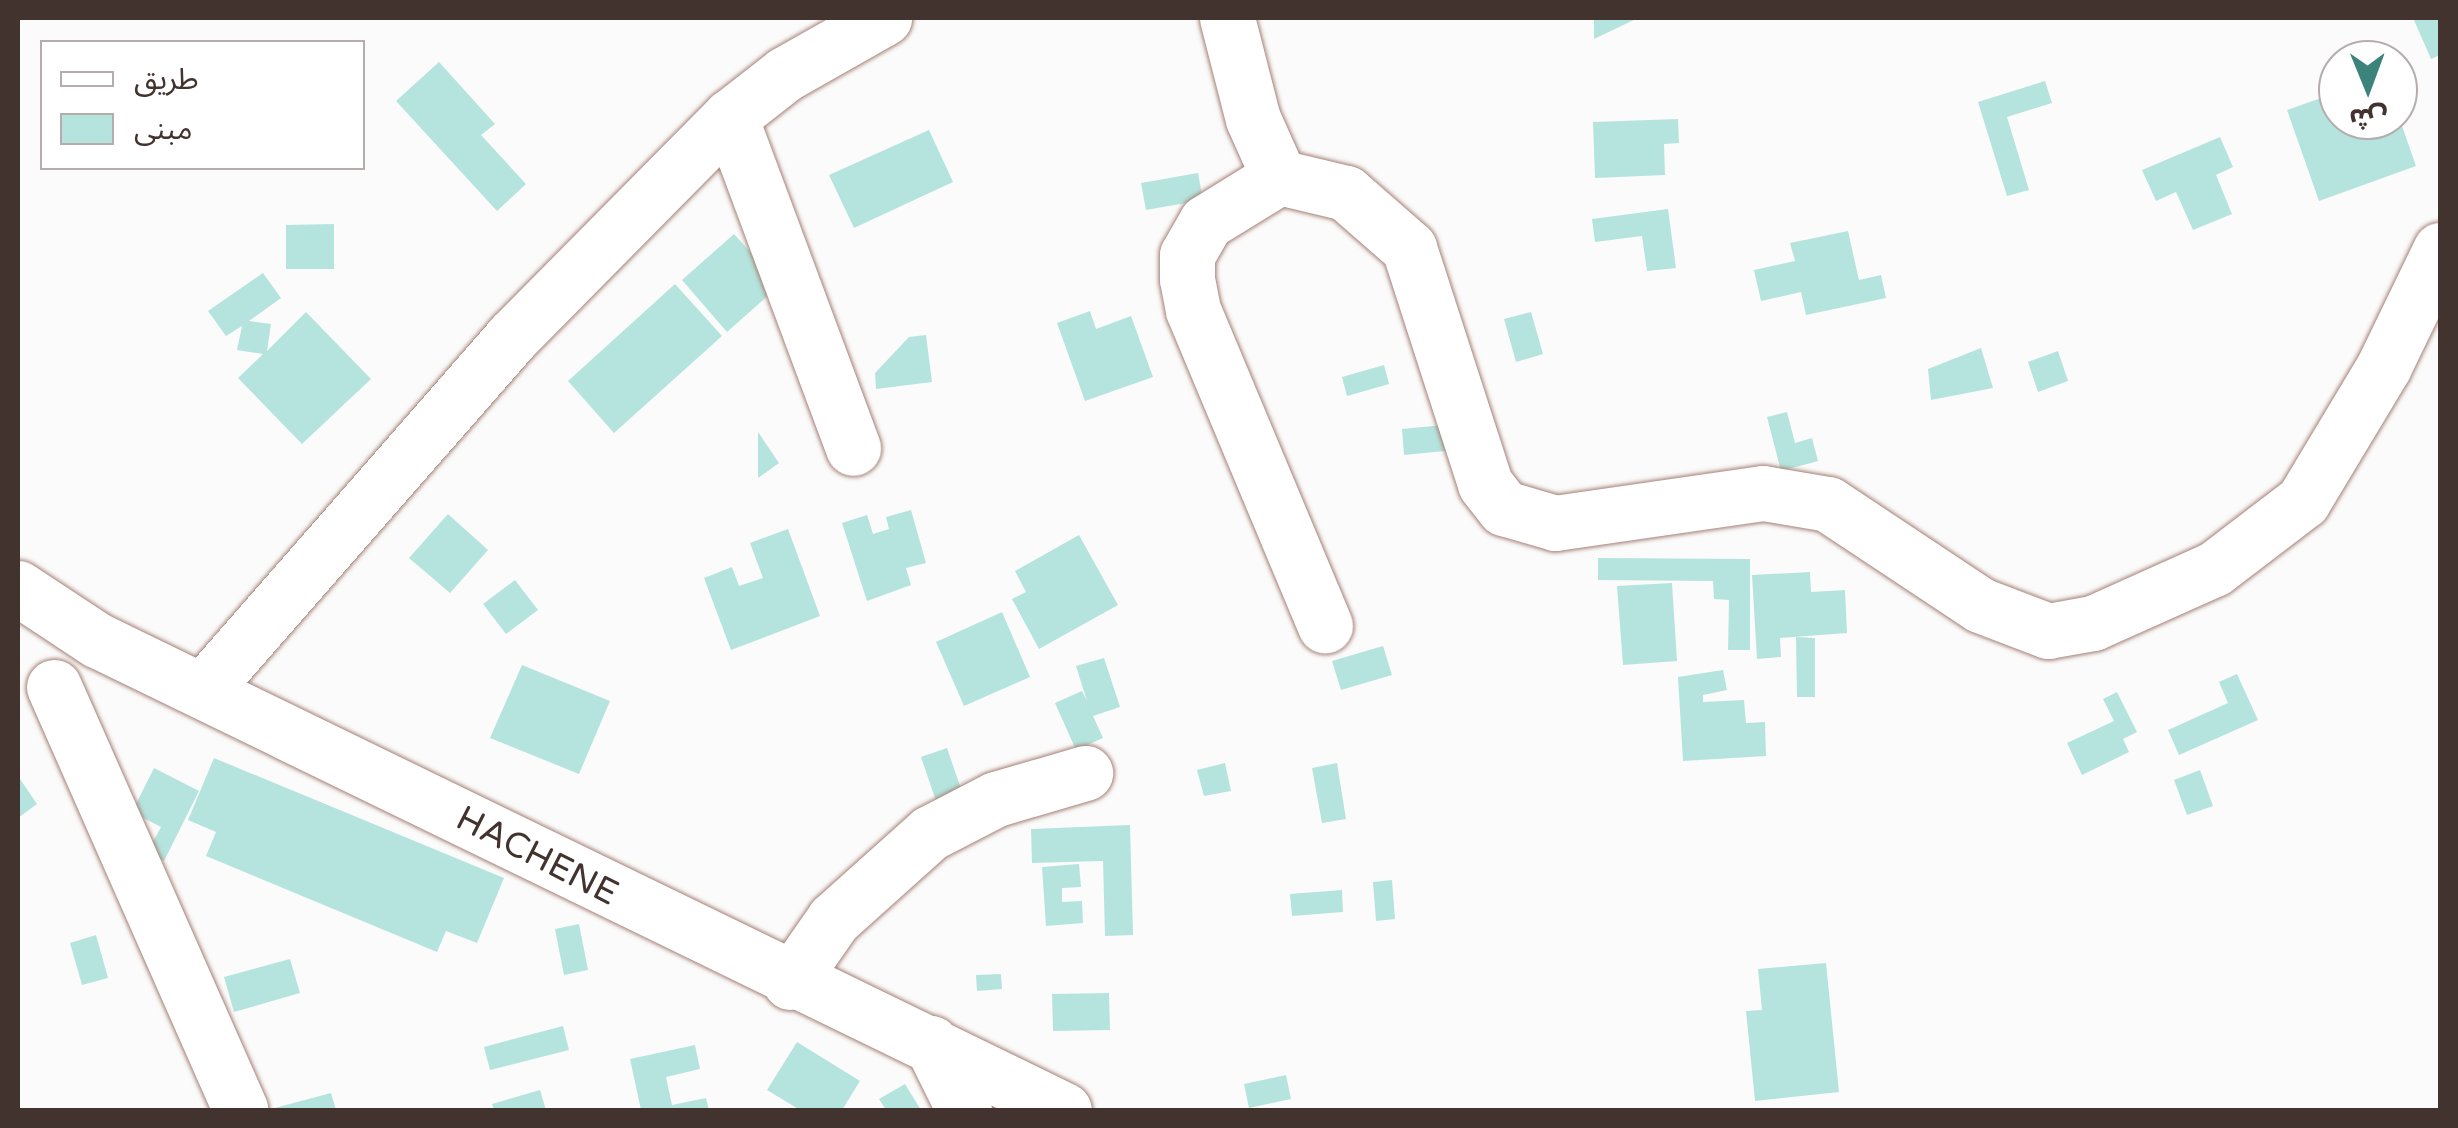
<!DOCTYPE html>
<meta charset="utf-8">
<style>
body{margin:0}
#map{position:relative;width:2458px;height:1128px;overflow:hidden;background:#fbfbfb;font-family:"Varela Round","Noto Sans Arabic",sans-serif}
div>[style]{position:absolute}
.building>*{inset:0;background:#b5e4de}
.roads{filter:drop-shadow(0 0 2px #a58076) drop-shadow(0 0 2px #a58076)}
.minor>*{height:55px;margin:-27.5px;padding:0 27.5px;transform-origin:27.5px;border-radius:27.5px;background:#fff}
span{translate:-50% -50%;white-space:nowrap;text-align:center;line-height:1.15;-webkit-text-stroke:8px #fff;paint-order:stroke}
.street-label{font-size:35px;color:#43332f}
.frame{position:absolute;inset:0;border:20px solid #43332f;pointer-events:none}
.legend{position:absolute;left:40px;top:40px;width:325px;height:130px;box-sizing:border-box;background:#fff;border:2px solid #b4adac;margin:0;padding:12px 18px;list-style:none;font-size:30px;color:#43332f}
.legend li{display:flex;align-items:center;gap:20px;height:50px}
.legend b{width:50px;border:2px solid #b4adac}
.north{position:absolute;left:2318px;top:40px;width:100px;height:100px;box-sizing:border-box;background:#fff;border:2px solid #b4adac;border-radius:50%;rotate:179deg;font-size:28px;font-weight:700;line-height:40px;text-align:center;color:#43332f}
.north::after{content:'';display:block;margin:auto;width:35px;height:45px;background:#3c837b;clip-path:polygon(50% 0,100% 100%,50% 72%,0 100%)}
</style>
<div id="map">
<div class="building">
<div style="clip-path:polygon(1594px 18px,1638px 18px,1594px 39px)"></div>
<div style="clip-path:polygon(2413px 18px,2440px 18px,2440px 55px,2431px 59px)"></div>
<div style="clip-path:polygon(439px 62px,495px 124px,481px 135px,526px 184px,497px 211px,396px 101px)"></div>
<div style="clip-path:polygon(2045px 81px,2052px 103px,2007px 117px,2029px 190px,2007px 196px,1978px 102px)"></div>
<div style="clip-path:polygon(2338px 92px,2338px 120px,2400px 120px,2416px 166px,2319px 201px,2287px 110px)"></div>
<div style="clip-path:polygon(1678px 119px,1679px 143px,1664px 144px,1665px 175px,1595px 178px,1593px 122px)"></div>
<div style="clip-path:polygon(929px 130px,953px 182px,854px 228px,829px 175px)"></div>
<div style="clip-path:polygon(2220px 137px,2233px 167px,2216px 175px,2232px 214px,2193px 230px,2176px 192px,2156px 201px,2142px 170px)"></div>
<div style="clip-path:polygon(1198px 173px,1203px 200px,1146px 210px,1141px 183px)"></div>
<div style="clip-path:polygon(1668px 209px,1676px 268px,1647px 271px,1642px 236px,1595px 242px,1592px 219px)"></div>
<div style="clip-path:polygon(334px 224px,334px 269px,286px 269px,286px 225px)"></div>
<div style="clip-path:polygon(1848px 231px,1859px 280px,1881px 275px,1886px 298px,1806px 315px,1801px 292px,1761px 301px,1754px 270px,1795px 261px,1790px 243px)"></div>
<div style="clip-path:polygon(734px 234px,780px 285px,727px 332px,682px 280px)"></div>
<div style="clip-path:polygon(263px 273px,281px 298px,249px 321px,271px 324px,267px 351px,306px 312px,371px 379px,302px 444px,238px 378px,263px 354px,237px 350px,242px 326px,226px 336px,208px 311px)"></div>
<div style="clip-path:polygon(675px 284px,722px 336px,614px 433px,568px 381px)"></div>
<div style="clip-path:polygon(1090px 311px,1096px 329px,1131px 316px,1153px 377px,1085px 401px,1057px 323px)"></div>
<div style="clip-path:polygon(1531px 312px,1543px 354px,1516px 362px,1504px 319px)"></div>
<div style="clip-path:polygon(926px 335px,932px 382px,876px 389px,875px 373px,909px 337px)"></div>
<div style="clip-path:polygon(1981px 348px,1993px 388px,1931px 400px,1928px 369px)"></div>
<div style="clip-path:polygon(2058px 351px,2068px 381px,2038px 392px,2028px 362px)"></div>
<div style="clip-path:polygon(1384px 365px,1389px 384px,1347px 396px,1342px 377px)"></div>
<div style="clip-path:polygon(1787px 412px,1795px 443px,1812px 438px,1818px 461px,1781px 471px,1767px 417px)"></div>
<div style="clip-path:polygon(1443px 425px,1445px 451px,1404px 455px,1402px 429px)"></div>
<div style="clip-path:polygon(758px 432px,779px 463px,758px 478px)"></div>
<div style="clip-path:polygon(911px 510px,926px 563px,906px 568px,911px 585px,867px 601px,842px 523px,867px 515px,873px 534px,889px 529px,886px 517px)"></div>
<div style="clip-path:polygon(448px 514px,488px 550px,450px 593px,409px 558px)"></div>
<div style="clip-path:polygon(788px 529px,820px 616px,731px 650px,704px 578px,732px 567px,739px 586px,763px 578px,750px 543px)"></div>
<div style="clip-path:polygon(1079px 535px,1118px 605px,1039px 649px,1012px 599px,1026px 592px,1015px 571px)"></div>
<div style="clip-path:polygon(1598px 558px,1750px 559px,1750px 650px,1728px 650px,1729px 600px,1714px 599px,1713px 581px,1598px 580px)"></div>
<div style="clip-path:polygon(1810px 572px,1811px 592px,1845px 590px,1847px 633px,1780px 638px,1781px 657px,1757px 659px,1752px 575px)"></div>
<div style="clip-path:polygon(515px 580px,538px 610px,506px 634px,483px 604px)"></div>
<div style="clip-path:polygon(1672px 583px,1677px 661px,1623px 665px,1617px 586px)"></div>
<div style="clip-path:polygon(1002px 612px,1030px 677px,964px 706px,936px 642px)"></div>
<div style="clip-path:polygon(1796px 637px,1815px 638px,1815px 697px,1797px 697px)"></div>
<div style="clip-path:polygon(1383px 646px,1392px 675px,1341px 690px,1332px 661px)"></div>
<div style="clip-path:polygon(1104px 658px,1120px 707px,1093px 716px,1103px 738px,1076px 750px,1055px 703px,1082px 691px,1087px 701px,1076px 666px)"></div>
<div style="clip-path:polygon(522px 665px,610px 701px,579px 774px,490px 738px)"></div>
<div style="clip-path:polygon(1723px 670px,1727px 690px,1703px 695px,1703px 702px,1744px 700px,1746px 723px,1765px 722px,1766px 756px,1683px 761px,1678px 677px)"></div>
<div style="clip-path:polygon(2237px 674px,2258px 720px,2179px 755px,2168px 730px,2228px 703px,2219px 682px)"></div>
<div style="clip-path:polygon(2117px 692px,2137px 732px,2123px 739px,2129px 752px,2082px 775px,2067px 743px,2114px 721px,2103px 699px)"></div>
<div style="clip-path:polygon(947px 748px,962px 792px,936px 801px,921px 757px)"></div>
<div style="clip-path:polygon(214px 758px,504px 878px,477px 943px,446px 931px,437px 952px,206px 856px,216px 832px,188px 820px)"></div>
<div style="clip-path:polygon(1225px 763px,1231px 791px,1204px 796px,1197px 770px)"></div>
<div style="clip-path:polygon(1337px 763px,1346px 819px,1322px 823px,1312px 768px)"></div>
<div style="clip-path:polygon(154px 768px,199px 791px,164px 861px,147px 853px,161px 827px,132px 812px)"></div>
<div style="clip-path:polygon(2200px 770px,2213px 806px,2187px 815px,2174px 780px)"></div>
<div style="clip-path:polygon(18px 776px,37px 804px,18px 818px)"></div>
<div style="clip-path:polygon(1130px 825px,1133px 935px,1105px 936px,1103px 861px,1032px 863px,1031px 829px)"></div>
<div style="clip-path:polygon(1079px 864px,1081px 887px,1062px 888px,1062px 902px,1082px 901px,1083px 923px,1046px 926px,1042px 867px)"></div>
<div style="clip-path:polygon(1392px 880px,1395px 919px,1376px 921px,1373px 882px)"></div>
<div style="clip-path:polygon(1342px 890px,1343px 912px,1292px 916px,1290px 894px)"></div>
<div style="clip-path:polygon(579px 924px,588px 970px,564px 975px,555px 929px)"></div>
<div style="clip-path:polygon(96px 935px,108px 978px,82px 985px,70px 943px)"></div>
<div style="clip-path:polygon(290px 959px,300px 993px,234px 1012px,224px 977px)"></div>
<div style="clip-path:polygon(1826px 963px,1839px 1092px,1755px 1101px,1746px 1011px,1762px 1010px,1758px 969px)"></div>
<div style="clip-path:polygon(1001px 974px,1002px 989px,977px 991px,976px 975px)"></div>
<div style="clip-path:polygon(1109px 993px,1110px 1030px,1053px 1031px,1052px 994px)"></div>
<div style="clip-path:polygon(563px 1026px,569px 1050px,490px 1070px,484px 1047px)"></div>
<div style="clip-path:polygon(797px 1042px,860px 1081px,842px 1110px,800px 1110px,767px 1090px)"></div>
<div style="clip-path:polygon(695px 1045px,700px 1069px,666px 1077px,672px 1105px,706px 1098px,709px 1110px,641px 1110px,630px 1059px)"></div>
<div style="clip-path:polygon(1286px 1075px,1291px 1099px,1249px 1108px,1244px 1084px)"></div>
<div style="clip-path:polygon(905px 1084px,921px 1110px,886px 1110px,879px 1099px)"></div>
<div style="clip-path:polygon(540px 1090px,546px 1110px,494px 1110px,492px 1104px)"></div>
<div style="clip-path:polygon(331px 1093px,336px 1110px,272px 1110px,271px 1109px)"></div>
</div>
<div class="roads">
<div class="minor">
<div style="left:1227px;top:18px;width:104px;rotate:75.6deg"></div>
<div style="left:1253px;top:119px;width:64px;rotate:65.9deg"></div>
<div style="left:1279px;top:177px;width:69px;rotate:13.4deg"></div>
<div style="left:1346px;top:193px;width:84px;rotate:41.1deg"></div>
<div style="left:1409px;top:248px;width:248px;rotate:72.1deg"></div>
<div style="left:1485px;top:484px;width:31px;rotate:52deg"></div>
<div style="left:1504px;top:508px;width:53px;rotate:16.4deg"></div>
<div style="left:1555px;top:523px;width:210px;rotate:-8.2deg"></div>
<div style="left:1763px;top:493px;width:66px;rotate:9.6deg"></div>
<div style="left:1828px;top:504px;width:182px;rotate:33.6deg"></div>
<div style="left:1980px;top:605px;width:73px;rotate:20.9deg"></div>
<div style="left:2048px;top:631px;width:46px;rotate:-10.1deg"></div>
<div style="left:2093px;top:623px;width:133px;rotate:-24.1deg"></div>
<div style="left:2214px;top:569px;width:112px;rotate:-37.4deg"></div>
<div style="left:2303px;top:501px;width:157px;rotate:-59deg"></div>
<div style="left:2384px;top:366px;width:129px;rotate:-64.2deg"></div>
<div style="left:730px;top:117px;width:353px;rotate:69.6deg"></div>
<div style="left:1279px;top:177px;width:86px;rotate:148.3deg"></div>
<div style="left:1206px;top:222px;width:38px;rotate:120deg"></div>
<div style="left:1187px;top:255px;width:24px;rotate:90deg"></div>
<div style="left:1187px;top:279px;width:32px;rotate:79deg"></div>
<div style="left:1193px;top:310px;width:342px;rotate:67.3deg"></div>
<div style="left:18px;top:588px;width:95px;rotate:33.4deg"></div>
<div style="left:97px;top:640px;width:1075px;rotate:25.92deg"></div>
<div style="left:54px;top:687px;width:462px;rotate:66.2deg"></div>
<div style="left:204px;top:689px;width:469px;rotate:-48.8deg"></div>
<div style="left:513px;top:336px;width:308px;rotate:-45.3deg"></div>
<div style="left:730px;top:117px;width:70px;rotate:-38deg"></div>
<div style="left:785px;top:74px;width:114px;rotate:-29.5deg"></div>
<div style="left:790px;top:982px;width:77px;rotate:-55.1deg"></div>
<div style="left:834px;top:919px;width:129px;rotate:-41.9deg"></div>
<div style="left:930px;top:833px;width:74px;rotate:-27.3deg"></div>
<div style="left:996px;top:799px;width:93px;rotate:-16.3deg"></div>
<div style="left:931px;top:1043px;width:75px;rotate:63.8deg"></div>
</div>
</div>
<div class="street-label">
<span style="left:537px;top:856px;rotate:27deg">HACHENE</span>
</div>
<div class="frame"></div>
<ul class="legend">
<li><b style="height:12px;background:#fff"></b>طريق</li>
<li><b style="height:28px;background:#b5e4de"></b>مبنى</li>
</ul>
<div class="north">ش</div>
</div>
